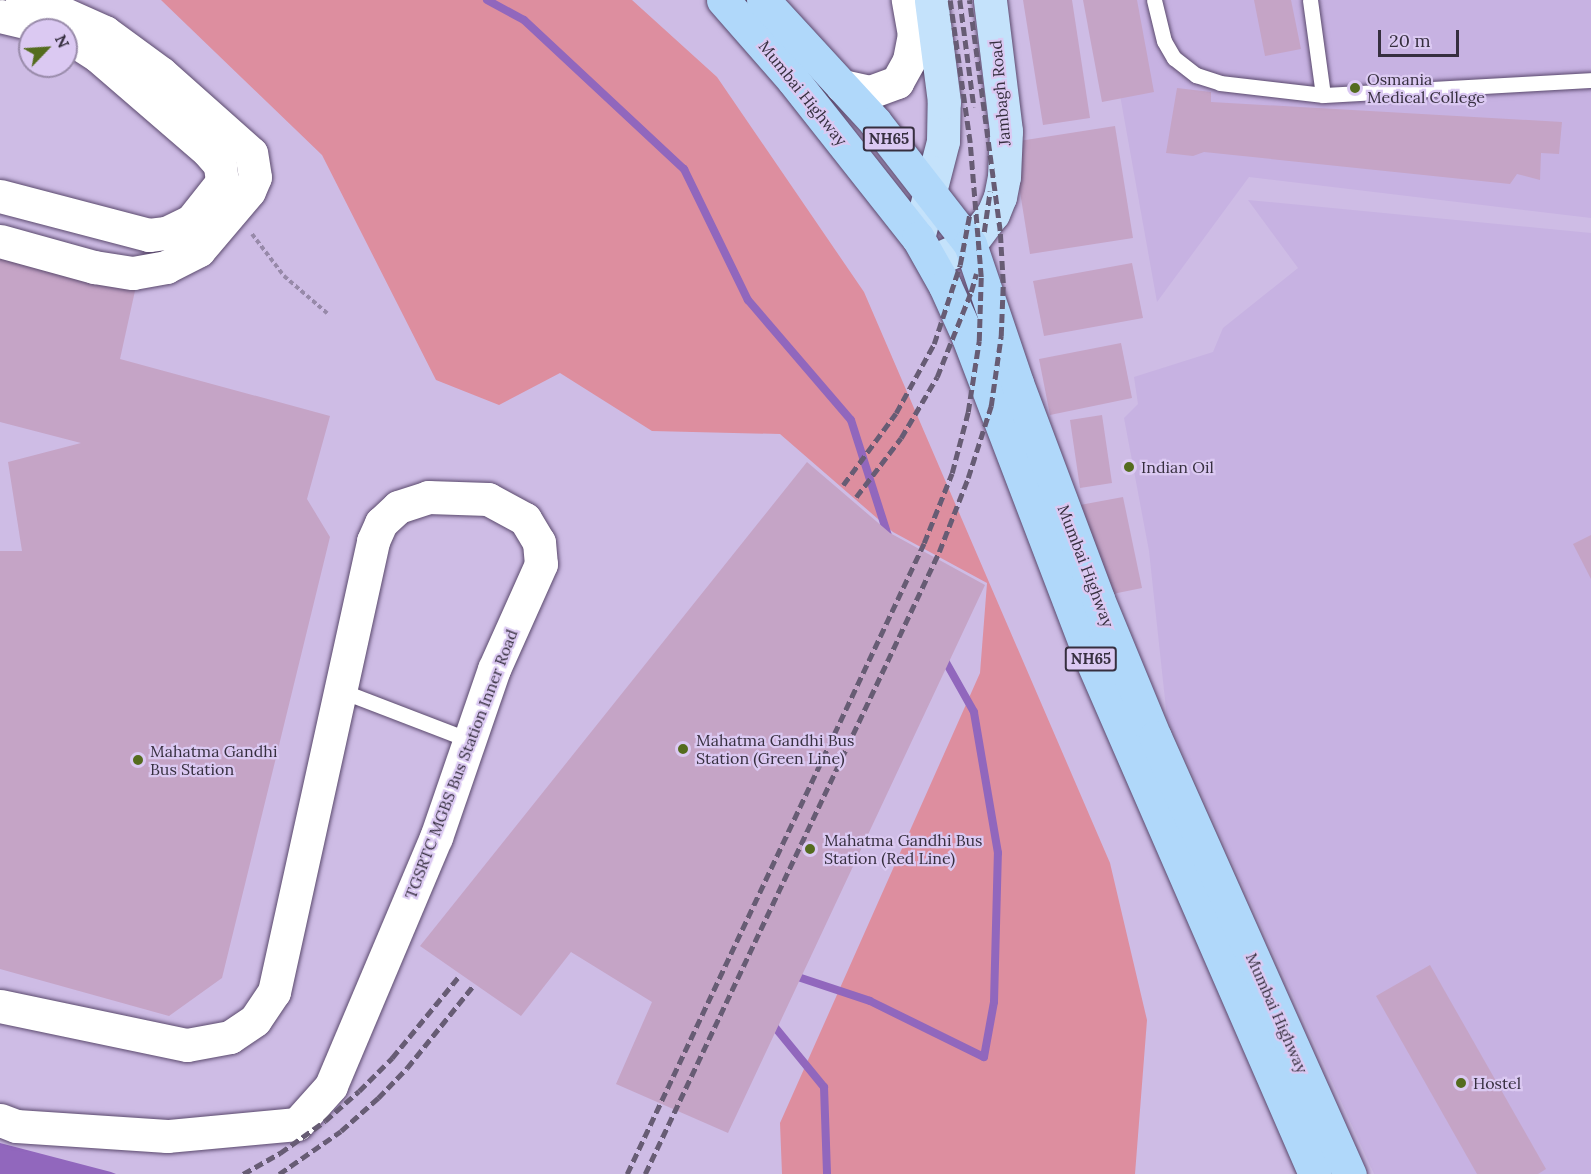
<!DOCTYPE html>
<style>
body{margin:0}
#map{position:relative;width:1591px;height:1174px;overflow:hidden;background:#cebce5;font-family:Lora,serif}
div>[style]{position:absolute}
.built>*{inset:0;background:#c7b2e2}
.green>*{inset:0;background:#dd8e9f}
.water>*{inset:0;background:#9167bd}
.stream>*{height:8px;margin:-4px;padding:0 4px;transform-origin:4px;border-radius:4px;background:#9167bd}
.building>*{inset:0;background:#c5a4c6}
.path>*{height:4px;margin-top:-2px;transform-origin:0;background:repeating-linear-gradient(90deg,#9789a9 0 4.5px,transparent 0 7.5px)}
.roads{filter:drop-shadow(0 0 2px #5a496d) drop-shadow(0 0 2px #5a496d)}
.service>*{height:15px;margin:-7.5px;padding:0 7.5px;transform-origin:7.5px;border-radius:7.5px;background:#fff}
.tertiary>*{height:33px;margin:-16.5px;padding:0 16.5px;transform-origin:16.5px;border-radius:16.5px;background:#fff}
.primary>*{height:33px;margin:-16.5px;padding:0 16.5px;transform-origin:16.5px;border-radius:16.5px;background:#c4e2fb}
.trunk>*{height:33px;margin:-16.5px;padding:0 16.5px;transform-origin:16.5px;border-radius:16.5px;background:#b0d8fa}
.rail>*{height:4.5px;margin-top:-2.25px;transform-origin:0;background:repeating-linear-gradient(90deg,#675c74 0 9px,transparent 0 13.5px)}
.dots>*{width:16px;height:16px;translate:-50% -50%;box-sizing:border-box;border:3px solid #dbc9f2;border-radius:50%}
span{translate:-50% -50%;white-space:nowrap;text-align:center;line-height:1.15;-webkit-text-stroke:4.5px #dbc9f2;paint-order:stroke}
.shield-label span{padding:2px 4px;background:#dbc9f2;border:2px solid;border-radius:4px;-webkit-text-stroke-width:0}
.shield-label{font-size:15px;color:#362f3f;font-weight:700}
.poi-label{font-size:16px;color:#362f3f}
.left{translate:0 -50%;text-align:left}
.street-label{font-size:16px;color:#362f3f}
.north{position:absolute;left:18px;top:18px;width:60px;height:60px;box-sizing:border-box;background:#dbc9f2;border:2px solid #998baa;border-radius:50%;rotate:65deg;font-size:16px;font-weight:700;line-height:24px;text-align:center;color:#362f3f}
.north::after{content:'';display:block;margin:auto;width:21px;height:27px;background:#546c1e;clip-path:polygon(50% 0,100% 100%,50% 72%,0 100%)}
.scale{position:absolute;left:1378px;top:30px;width:81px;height:27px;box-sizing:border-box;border:3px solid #362f3f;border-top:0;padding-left:8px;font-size:18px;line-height:21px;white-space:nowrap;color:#362f3f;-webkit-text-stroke:4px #dbc9f2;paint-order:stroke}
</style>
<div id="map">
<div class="built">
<div style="clip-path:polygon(1103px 0,1591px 0,1591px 218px,1249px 177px,1157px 302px)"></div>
<div style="clip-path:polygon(1248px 200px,1591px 233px,1591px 1174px,1374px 1174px,1167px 718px,1149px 551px,1124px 418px,1138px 404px,1134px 377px,1213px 352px,1223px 328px,1298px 268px)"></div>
</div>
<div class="green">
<div style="clip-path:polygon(161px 0,632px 0,717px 77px,864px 292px,1110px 863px,1147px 1020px,1135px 1174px,782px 1174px,780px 1123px,980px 673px,987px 583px,893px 532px,780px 434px,652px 431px,560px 373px,499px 405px,436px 380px,322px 155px)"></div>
</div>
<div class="water">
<div style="clip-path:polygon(0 1143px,111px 1172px,116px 1174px,0 1174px)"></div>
</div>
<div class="stream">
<div style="left:487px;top:0;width:42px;rotate:28.4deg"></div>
<div style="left:524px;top:20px;width:219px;rotate:43deg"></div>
<div style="left:684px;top:169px;width:146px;rotate:64deg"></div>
<div style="left:748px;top:300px;width:158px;rotate:49.4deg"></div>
<div style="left:851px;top:420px;width:125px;rotate:72.3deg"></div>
<div style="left:792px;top:975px;width:82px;rotate:18.4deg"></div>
<div style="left:870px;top:1001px;width:127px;rotate:26.2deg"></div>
<div style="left:984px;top:1057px;width:56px;rotate:-79.7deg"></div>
<div style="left:994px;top:1002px;width:149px;rotate:-88.5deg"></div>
<div style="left:998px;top:853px;width:143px;rotate:-99.7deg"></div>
<div style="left:974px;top:712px;width:63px;rotate:-119.4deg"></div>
<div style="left:775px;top:1019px;width:7px;rotate:98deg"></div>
<div style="left:774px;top:1026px;width:79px;rotate:50.7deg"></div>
<div style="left:824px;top:1087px;width:87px;rotate:88deg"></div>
</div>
<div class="building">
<div style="clip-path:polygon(1023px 0,1072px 0,1090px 118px,1043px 125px)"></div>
<div style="clip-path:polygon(1083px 0,1137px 0,1154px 92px,1102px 102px)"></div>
<div style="clip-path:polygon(1254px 0,1291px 0,1301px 49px,1265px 56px)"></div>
<div style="clip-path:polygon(1177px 88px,1211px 92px,1211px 102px,1562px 122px,1559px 154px,1541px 153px,1540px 180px,1517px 174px,1510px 184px,1204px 152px,1193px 156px,1166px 153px)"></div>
<div style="clip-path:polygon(1115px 126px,1133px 238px,1030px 254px,1012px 142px)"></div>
<div style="clip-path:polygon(0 231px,140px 268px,120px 359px,330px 416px,307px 499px,330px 537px,222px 978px,169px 1016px,0 969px,0 551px,22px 551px,8px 462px,81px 443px,0 422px)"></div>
<div style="clip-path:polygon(1132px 263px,1143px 318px,1044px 336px,1033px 281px)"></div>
<div style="clip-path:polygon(1121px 343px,1132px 398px,1050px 415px,1039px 359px)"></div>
<div style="clip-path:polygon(1102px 415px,1112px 483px,1080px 488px,1070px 420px)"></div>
<div style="clip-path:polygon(807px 462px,890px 533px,985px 585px,728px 1133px,616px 1084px,652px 1002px,571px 952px,521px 1016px,420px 946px)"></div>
<div style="clip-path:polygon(1123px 497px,1142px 588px,1098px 597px,1080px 505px)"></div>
<div style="clip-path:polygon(1591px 535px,1591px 579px,1573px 544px)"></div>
<div style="clip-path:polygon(1430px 965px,1546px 1169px,1538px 1174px,1477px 1174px,1376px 996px)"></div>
</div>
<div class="path">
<div style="left:252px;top:234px;width:53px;rotate:52.7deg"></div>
<div style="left:284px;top:276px;width:57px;rotate:40.7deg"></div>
</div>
<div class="roads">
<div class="service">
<div style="left:1154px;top:0;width:42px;rotate:76.3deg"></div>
<div style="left:1164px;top:41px;width:20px;rotate:60deg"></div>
<div style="left:1174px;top:58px;width:28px;rotate:38deg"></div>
<div style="left:1196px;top:75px;width:25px;rotate:18deg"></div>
<div style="left:1220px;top:83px;width:104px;rotate:6.6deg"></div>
<div style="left:1323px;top:95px;width:96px;rotate:-97.8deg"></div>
<div style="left:1323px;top:95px;width:268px;rotate:-3.2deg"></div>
<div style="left:339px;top:690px;width:139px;rotate:21deg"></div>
</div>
<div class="tertiary">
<div style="left:0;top:16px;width:51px;rotate:13.5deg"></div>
<div style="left:842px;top:86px;width:29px;rotate:12deg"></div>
<div style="left:870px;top:92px;width:29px;rotate:-20deg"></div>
<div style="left:897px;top:82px;width:25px;rotate:-61deg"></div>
<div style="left:909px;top:60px;width:25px;rotate:-79deg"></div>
<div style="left:914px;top:35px;width:36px;rotate:-100deg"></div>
<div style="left:0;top:196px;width:154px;rotate:14.7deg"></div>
<div style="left:149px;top:235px;width:17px;rotate:-7deg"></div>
<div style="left:166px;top:233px;width:28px;rotate:-26deg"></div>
<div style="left:191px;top:221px;width:50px;rotate:-51.5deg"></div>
<div style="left:222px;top:182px;width:17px;rotate:-97deg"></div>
<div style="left:220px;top:165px;width:18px;rotate:-131deg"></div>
<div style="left:208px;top:151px;width:145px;rotate:-139.2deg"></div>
<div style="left:98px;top:56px;width:38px;rotate:-147deg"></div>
<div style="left:0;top:241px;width:98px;rotate:15.5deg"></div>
<div style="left:94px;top:267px;width:39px;rotate:9deg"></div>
<div style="left:133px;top:273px;width:34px;rotate:-10deg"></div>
<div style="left:166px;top:267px;width:37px;rotate:-27deg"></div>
<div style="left:199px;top:250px;width:77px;rotate:-49.7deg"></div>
<div style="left:249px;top:191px;width:15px;rotate:-67deg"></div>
<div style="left:255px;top:177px;width:24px;rotate:-99deg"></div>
<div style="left:251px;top:153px;width:120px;rotate:-138.4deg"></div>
<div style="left:161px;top:73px;width:69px;rotate:-143.8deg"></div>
<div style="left:105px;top:32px;width:49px;rotate:-156deg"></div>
<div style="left:60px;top:12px;width:40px;rotate:-162deg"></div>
<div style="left:0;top:1006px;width:191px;rotate:11.8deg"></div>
<div style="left:187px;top:1045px;width:44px;rotate:-10.5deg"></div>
<div style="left:230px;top:1037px;width:30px;rotate:-34deg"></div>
<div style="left:255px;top:1020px;width:34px;rotate:-56deg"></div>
<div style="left:274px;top:992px;width:462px;rotate:-77.6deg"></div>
<div style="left:373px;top:541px;width:20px;rotate:-66deg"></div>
<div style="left:381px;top:523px;width:23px;rotate:-43deg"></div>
<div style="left:398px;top:507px;width:32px;rotate:-18deg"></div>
<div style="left:428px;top:497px;width:60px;rotate:1.9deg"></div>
<div style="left:488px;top:499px;width:42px;rotate:28.4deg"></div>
<div style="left:525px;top:519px;width:27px;rotate:59deg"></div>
<div style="left:539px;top:542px;width:22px;rotate:85deg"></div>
<div style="left:541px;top:564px;width:115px;rotate:114.1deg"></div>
<div style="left:494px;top:669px;width:178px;rotate:109deg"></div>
<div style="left:436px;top:837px;width:270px;rotate:112.9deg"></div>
<div style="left:331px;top:1086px;width:51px;rotate:131.8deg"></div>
<div style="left:297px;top:1124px;width:131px;rotate:174.7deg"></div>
<div style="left:167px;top:1136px;width:151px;rotate:-176.2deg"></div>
<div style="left:16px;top:1126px;width:17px;rotate:-159deg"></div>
</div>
<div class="primary">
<div style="left:918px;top:238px;width:100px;rotate:-75.5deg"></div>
<div style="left:943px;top:141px;width:39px;rotate:-89deg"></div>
<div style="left:944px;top:102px;width:103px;rotate:-97.3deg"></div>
<div style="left:933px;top:261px;width:41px;rotate:-24.7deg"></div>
<div style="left:970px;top:244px;width:38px;rotate:-53deg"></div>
<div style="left:993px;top:214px;width:18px;rotate:-68deg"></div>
<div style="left:1000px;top:197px;width:20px;rotate:-79deg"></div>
<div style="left:1004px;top:177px;width:46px;rotate:-87.5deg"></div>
<div style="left:1006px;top:131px;width:132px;rotate:-97deg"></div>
</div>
<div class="trunk">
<div style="left:723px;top:0;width:106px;rotate:48.8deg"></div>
<div style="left:793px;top:80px;width:201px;rotate:51.7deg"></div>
<div style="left:918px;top:238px;width:55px;rotate:60.6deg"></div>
<div style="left:945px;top:286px;width:56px;rotate:65.7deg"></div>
<div style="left:968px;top:337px;width:337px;rotate:69.1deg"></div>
<div style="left:1088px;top:652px;width:569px;rotate:66.5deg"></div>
<div style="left:763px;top:0;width:166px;rotate:47.4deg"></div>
<div style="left:875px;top:122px;width:155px;rotate:52.1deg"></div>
<div style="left:970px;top:244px;width:147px;rotate:71.3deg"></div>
<div style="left:1017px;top:383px;width:231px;rotate:69.4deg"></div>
<div style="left:1098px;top:599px;width:149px;rotate:67.6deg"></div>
<div style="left:1155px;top:737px;width:479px;rotate:66deg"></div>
</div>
</div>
<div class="rail">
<div style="left:960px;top:0;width:108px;rotate:82.5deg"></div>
<div style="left:984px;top:232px;width:41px;rotate:-81.7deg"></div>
<div style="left:843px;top:485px;width:89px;rotate:-53.6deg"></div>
<div style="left:896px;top:413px;width:79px;rotate:-61.2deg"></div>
<div style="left:934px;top:344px;width:83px;rotate:-71.8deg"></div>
<div style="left:960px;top:265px;width:54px;rotate:-79.3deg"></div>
<div style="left:856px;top:497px;width:74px;rotate:-52.7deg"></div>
<div style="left:901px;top:438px;width:71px;rotate:-59.5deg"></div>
<div style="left:937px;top:377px;width:92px;rotate:-68.2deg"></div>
<div style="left:971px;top:292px;width:19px;rotate:-74deg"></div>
<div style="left:243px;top:1174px;width:43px;rotate:-29.6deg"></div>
<div style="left:280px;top:1153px;width:55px;rotate:-35.4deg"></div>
<div style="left:325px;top:1121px;width:45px;rotate:-41.4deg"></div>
<div style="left:359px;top:1091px;width:47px;rotate:-45deg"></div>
<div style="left:392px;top:1058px;width:107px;rotate:-50.7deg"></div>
<div style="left:279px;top:1174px;width:75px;rotate:-34.7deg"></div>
<div style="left:341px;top:1131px;width:50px;rotate:-41.7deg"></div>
<div style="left:378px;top:1098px;width:42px;rotate:-46deg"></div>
<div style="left:407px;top:1068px;width:105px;rotate:-51.2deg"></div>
<div style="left:627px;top:1174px;width:697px;rotate:-64.79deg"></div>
<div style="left:924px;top:543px;width:75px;rotate:-68.2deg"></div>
<div style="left:952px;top:473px;width:63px;rotate:-75.3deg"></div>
<div style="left:968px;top:412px;width:72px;rotate:-81.2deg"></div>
<div style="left:979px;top:341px;width:64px;rotate:-88.2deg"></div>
<div style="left:981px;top:277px;width:134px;rotate:-94.7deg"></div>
<div style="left:970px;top:143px;width:144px;rotate:-98deg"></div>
<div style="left:645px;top:1174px;width:688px;rotate:-64.7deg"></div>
<div style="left:939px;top:552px;width:79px;rotate:-68.6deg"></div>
<div style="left:968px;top:478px;width:76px;rotate:-72.3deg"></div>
<div style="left:991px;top:406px;width:71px;rotate:-81.9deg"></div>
<div style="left:1001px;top:336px;width:53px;rotate:-87.8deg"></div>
<div style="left:1003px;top:283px;width:52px;rotate:-93.3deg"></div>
<div style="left:1000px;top:231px;width:233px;rotate:-97.6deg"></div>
</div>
<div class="dots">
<div style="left:1355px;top:88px;background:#546c1e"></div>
<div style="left:1129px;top:467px;background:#546c1e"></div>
<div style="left:683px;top:749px;background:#546c1e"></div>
<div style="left:138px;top:760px;background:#546c1e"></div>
<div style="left:810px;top:849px;background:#546c1e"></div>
<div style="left:1461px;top:1083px;background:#546c1e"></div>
</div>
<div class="shield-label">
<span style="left:889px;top:139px">NH65</span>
<span style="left:1091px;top:659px">NH65</span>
</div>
<div class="poi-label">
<span class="left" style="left:1367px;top:88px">Osmania<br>Medical College</span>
<span class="left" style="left:1141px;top:467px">Indian Oil</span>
<span class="left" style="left:696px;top:749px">Mahatma Gandhi Bus<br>Station (Green Line)</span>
<span class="left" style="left:150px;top:760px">Mahatma Gandhi<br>Bus Station</span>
<span class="left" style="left:824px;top:849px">Mahatma Gandhi Bus<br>Station (Red Line)</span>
<span class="left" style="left:1473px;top:1083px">Hostel</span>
</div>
<div class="street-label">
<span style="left:803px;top:93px;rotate:51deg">Mumbai Highway</span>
<span style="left:1000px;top:93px;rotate:-95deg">Jambagh Road</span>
<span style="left:1086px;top:566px;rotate:69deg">Mumbai Highway</span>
<span style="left:461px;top:764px;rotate:-69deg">TGSRTC MGBS Bus Station Inner Road</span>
<span style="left:1277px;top:1013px;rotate:66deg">Mumbai Highway</span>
</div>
<div class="north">N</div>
<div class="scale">20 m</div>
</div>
